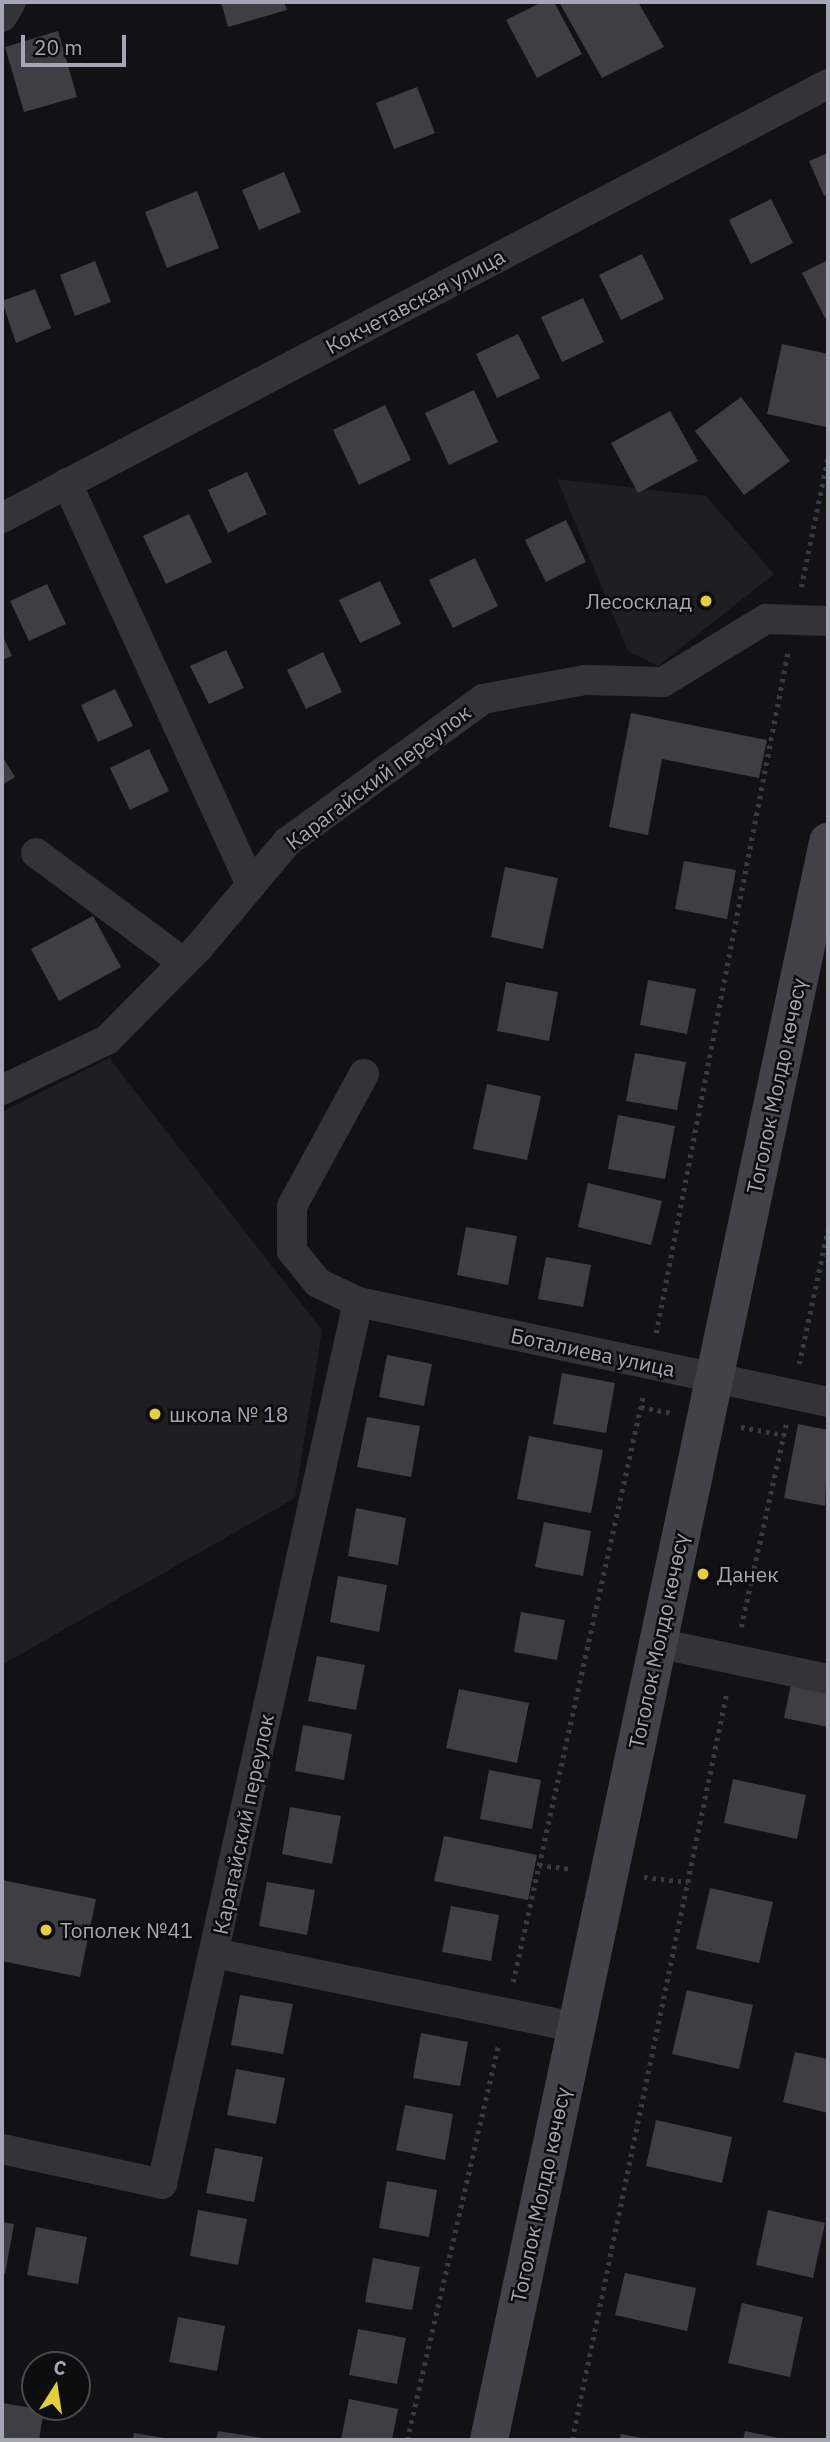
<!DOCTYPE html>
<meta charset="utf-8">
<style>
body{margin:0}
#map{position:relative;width:830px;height:2442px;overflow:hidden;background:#121214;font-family:"IBM Plex Sans",sans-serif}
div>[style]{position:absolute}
.built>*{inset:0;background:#1f1e20}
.building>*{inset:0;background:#3f3f43}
.path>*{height:4.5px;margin-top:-2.25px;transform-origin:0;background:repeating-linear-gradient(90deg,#393a3f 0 3.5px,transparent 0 8.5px)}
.minor>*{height:30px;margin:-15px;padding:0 15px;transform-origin:15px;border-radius:15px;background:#343338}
.secondary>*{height:38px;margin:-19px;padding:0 19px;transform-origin:19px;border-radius:19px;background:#424248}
.dots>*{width:19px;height:19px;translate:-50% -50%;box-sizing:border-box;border:4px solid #0d0d0e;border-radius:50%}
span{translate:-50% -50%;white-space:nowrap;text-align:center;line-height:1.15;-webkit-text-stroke:5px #0d0d0e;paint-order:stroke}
.street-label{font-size:21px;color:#a4a6b3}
.poi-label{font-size:21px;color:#a4a6b3}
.right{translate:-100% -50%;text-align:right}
.left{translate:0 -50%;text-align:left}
.frame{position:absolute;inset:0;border:4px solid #a4a6b3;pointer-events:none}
.north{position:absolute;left:21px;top:2351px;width:70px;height:70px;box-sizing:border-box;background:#0d0d0e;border:2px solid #494a50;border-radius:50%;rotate:12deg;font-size:19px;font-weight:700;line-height:28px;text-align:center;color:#a4a6b3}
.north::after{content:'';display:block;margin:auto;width:24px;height:32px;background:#e5cf39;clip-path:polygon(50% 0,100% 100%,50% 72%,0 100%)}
.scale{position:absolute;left:21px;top:35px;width:105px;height:32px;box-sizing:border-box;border:4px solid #a4a6b3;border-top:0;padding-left:9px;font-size:21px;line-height:24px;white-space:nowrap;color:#a4a6b3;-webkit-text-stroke:5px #0d0d0e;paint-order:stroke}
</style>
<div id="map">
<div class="built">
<div style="clip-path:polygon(557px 479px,706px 496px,774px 574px,658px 666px,628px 651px)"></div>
<div style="clip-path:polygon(109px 1058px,322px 1330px,295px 1498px,2px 1665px,2px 1112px)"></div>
</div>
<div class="building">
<div style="clip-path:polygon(221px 2px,284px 2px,287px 10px,228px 27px)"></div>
<div style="clip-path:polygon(542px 2px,554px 2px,582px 54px,537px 78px,506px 20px)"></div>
<div style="clip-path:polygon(559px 2px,638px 2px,664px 47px,602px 78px)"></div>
<div style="clip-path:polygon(58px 31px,77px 97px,24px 112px,5px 47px)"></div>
<div style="clip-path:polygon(417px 87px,435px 133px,394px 149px,376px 103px)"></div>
<div style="clip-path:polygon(828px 153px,828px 194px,824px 196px,809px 161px)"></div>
<div style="clip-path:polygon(284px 172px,301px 212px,259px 230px,242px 190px)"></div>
<div style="clip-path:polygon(197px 191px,219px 248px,167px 268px,145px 212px)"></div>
<div style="clip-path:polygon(771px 199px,793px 243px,751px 264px,729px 220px)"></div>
<div style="clip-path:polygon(642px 254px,664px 299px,621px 320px,599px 275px)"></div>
<div style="clip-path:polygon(828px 260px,828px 316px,825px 318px,802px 273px)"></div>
<div style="clip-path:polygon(95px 261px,111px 302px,75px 316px,60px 275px)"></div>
<div style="clip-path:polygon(35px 289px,51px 328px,16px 343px,2px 301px)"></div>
<div style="clip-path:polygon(583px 298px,604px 342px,562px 362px,541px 317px)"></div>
<div style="clip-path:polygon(518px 334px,540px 378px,497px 398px,476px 354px)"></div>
<div style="clip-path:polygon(782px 344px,828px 354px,826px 427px,767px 414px)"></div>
<div style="clip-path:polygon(474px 390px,498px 442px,449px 465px,425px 413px)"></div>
<div style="clip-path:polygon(741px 397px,790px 461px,744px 495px,695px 431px)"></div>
<div style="clip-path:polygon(385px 405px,411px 460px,359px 485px,333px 430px)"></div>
<div style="clip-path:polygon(670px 411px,698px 461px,638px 493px,611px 443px)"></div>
<div style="clip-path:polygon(247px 472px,267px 514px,228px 533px,208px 490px)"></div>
<div style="clip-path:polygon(189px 514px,212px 562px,166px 584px,143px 536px)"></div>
<div style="clip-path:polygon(566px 520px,586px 562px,546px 582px,525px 540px)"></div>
<div style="clip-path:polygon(475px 558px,498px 606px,453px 628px,429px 580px)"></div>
<div style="clip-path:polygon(380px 581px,401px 624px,360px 643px,339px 600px)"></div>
<div style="clip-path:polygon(47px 584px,66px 624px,29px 641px,10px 601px)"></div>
<div style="clip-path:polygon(2px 634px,12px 656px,2px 660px)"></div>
<div style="clip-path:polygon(226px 650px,244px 688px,209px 704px,190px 666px)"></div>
<div style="clip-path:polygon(323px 652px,342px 692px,306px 709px,287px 670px)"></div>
<div style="clip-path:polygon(115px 689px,133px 726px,98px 742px,81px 705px)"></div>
<div style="clip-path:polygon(631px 713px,767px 740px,759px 778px,662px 759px,648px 835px,609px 827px)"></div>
<div style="clip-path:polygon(149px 749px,169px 791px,130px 810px,110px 768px)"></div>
<div style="clip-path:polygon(2px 756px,15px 777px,2px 785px)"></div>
<div style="clip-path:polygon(684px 861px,736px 870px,727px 919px,675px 909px)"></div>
<div style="clip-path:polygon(505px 867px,558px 878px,543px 949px,491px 937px)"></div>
<div style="clip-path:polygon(93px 916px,121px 967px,59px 1001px,31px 949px)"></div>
<div style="clip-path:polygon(648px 980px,696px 989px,687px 1034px,640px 1025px)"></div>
<div style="clip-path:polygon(506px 982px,558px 992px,549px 1041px,497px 1031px)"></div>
<div style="clip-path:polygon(635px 1053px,686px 1062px,677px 1110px,626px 1101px)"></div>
<div style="clip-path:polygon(487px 1084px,541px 1096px,527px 1160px,473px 1149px)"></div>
<div style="clip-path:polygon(618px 1115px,675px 1126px,665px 1179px,608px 1169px)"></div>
<div style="clip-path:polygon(588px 1183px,662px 1201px,651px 1245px,578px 1227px)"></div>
<div style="clip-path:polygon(466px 1227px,517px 1236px,508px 1285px,457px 1275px)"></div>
<div style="clip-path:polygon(546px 1257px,591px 1265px,583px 1307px,538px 1299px)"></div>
<div style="clip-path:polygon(387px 1355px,432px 1364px,424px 1406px,379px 1397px)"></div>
<div style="clip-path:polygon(562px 1373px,615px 1383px,606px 1433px,553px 1424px)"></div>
<div style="clip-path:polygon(367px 1417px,420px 1426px,411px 1477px,357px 1467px)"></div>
<div style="clip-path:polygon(798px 1424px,828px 1430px,825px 1506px,784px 1498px)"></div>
<div style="clip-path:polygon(529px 1436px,603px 1450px,591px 1513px,517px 1499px)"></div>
<div style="clip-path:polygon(356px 1508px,406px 1518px,398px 1565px,348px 1556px)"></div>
<div style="clip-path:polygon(544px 1522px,591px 1531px,583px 1576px,535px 1567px)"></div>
<div style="clip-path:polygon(338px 1576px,387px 1585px,379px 1632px,330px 1622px)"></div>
<div style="clip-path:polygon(521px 1612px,565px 1620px,557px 1660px,514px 1652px)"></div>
<div style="clip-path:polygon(317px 1656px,365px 1665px,356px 1710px,308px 1701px)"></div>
<div style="clip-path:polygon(792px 1679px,828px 1686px,828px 1727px,784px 1718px)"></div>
<div style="clip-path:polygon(459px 1689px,529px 1703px,517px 1763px,446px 1748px)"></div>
<div style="clip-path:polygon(303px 1725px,352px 1734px,344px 1780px,295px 1771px)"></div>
<div style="clip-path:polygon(489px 1770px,541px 1780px,532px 1829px,480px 1819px)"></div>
<div style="clip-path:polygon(733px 1779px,806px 1795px,797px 1839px,724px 1823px)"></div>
<div style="clip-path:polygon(290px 1807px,341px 1816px,332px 1864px,282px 1854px)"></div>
<div style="clip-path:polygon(444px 1836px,537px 1855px,528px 1900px,434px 1881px)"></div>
<div style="clip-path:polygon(2px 1880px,96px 1899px,80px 1977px,2px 1961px)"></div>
<div style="clip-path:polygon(267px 1882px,315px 1890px,307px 1935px,259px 1926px)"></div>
<div style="clip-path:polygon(710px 1888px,773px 1902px,759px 1963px,696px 1949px)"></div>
<div style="clip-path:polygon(451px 1906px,499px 1915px,491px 1961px,442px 1952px)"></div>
<div style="clip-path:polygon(687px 1990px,753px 2005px,739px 2069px,672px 2054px)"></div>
<div style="clip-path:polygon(240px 1995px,293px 2004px,283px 2054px,231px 2045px)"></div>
<div style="clip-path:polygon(421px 2033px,468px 2042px,460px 2086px,413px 2078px)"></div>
<div style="clip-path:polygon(795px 2052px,828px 2059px,828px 2113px,783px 2102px)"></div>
<div style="clip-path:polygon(236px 2069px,285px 2078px,276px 2124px,227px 2115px)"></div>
<div style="clip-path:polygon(405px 2105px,453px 2114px,445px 2160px,396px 2150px)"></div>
<div style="clip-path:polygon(656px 2120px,732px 2137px,722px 2183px,646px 2166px)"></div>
<div style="clip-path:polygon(215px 2148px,263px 2157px,254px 2202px,206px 2193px)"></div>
<div style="clip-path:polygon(387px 2181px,437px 2190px,429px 2237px,379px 2228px)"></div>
<div style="clip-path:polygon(198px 2210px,247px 2219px,238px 2265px,190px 2256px)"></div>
<div style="clip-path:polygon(768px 2210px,825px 2223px,813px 2278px,756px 2265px)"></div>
<div style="clip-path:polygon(2px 2222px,14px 2224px,5px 2274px,2px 2274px)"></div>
<div style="clip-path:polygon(36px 2227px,87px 2237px,78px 2284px,27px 2275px)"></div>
<div style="clip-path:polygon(373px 2258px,420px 2267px,412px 2310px,365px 2302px)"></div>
<div style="clip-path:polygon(625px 2273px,696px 2288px,687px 2331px,615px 2315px)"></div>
<div style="clip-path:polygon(742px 2303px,803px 2317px,790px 2377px,728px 2363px)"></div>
<div style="clip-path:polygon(178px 2317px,225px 2326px,217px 2371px,169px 2362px)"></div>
<div style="clip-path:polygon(358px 2329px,406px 2338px,397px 2384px,349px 2375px)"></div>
<div style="clip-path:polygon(349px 2399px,398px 2409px,392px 2440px,341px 2440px)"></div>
<div style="clip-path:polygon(2px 2403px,44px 2410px,39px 2440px,2px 2440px)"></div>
<div style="clip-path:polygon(218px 2431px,262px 2438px,262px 2440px,216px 2440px)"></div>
<div style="clip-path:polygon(745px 2431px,778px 2438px,777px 2440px,743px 2440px)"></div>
<div style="clip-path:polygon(134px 2433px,170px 2439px,170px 2440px,133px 2440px)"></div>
<div style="clip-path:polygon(621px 2434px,647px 2439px,647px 2440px,619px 2440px)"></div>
</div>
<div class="path">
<div style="left:801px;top:587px;width:133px;rotate:-78.3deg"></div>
<div style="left:656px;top:1333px;width:695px;rotate:-79.05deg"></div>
<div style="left:799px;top:1364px;width:138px;rotate:-77.9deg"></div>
<div style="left:641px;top:1407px;width:31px;rotate:11deg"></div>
<div style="left:741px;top:1427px;width:44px;rotate:10.5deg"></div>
<div style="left:741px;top:1627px;width:208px;rotate:-77.5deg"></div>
<div style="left:539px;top:1865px;width:34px;rotate:7deg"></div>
<div style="left:644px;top:1877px;width:44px;rotate:6.5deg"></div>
<div style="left:513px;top:1982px;width:600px;rotate:-77.49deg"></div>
<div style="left:407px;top:2440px;width:408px;rotate:-77deg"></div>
<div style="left:572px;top:2440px;width:765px;rotate:-78.31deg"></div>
</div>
<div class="minor">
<div style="left:2px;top:17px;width:17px;rotate:-59deg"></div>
<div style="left:67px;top:483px;width:441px;rotate:65.4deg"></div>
<div style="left:2px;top:518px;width:933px;rotate:-27.72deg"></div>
<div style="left:36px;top:853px;width:184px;rotate:36.6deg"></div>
<div style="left:364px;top:1074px;width:150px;rotate:118.6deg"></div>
<div style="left:292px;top:1206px;width:45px;rotate:90deg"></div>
<div style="left:292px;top:1251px;width:41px;rotate:50.9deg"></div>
<div style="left:318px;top:1283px;width:44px;rotate:25.4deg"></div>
<div style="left:358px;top:1302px;width:481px;rotate:12deg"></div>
<div style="left:2px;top:1090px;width:116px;rotate:-25.5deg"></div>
<div style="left:107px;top:1040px;width:131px;rotate:-45.3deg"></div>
<div style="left:199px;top:947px;width:137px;rotate:-50deg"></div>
<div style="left:287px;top:842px;width:243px;rotate:-36.1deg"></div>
<div style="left:483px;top:699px;width:105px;rotate:-10.5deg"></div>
<div style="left:586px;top:680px;width:77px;rotate:1.5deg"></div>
<div style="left:663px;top:682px;width:121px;rotate:-31.5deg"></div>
<div style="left:766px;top:619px;width:62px;rotate:1.8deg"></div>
<div style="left:657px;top:1643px;width:175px;rotate:11.9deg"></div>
<div style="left:214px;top:1953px;width:368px;rotate:11.6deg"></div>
<div style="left:2px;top:2149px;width:164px;rotate:12.3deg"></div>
<div style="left:162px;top:2184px;width:904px;rotate:-77.47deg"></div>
</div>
<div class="secondary">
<div style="left:489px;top:2440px;width:1634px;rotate:-78.02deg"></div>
</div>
<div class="dots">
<div style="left:706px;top:601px;background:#e5cf39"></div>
<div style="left:155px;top:1414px;background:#e5cf39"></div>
<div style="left:703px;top:1574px;background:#e5cf39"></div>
<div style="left:46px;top:1930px;background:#e5cf39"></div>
</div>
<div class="street-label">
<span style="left:415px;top:301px;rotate:-28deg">Кокчетавская улица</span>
<span style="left:378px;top:777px;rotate:-37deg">Карагайский переулок</span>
<span style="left:776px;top:1086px;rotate:-78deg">Тоголок Молдо көчөсү</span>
<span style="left:593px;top:1352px;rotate:12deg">Боталиева улица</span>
<span style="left:658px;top:1641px;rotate:-78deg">Тоголок Молдо көчөсү</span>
<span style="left:243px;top:1824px;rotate:-78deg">Карагайский переулок</span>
<span style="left:540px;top:2195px;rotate:-78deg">Тоголок Молдо көчөсү</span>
</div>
<div class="poi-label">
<span class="right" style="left:692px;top:601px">Лесосклад</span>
<span class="left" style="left:169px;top:1414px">школа № 18</span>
<span class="left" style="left:717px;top:1574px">Данек</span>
<span class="left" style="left:60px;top:1930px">Тополек №41</span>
</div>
<div class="frame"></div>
<div class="north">С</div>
<div class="scale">20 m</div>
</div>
